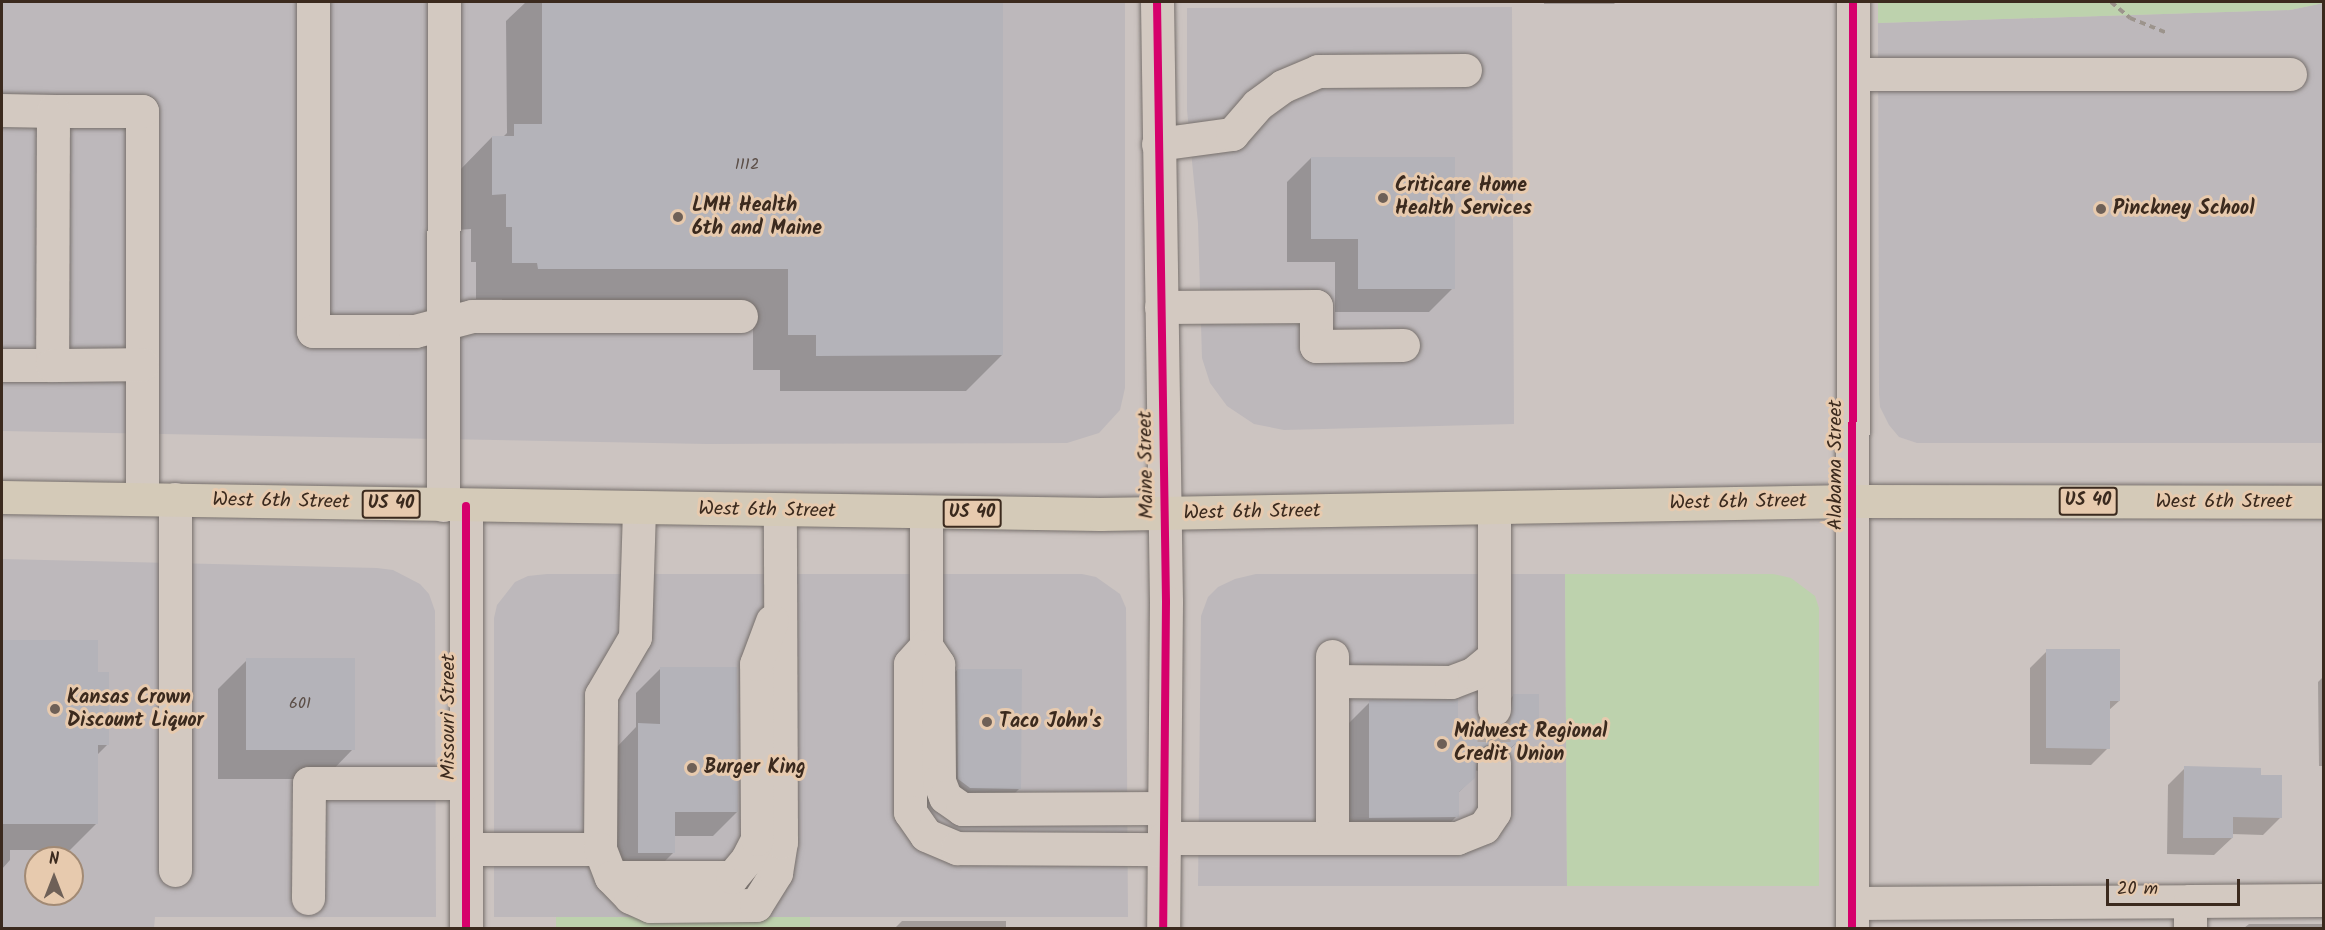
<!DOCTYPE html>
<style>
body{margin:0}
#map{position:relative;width:2325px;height:930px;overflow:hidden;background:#ccc4c1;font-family:Kalam,sans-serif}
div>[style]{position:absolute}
.built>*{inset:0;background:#bdb8bb}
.green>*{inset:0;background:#bdd2ad}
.shadow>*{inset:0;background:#0003}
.building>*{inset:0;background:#b4b3b9}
.minor-tunnel>*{height:33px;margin-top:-16.5px;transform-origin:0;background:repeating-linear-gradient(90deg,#afa5a0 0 33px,transparent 0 49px)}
.path>*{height:4px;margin-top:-2px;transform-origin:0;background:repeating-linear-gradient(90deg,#9c948c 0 6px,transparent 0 10.5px)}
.roads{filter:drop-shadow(0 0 2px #77706c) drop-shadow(0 0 2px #77706c)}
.minor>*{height:33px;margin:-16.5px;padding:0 16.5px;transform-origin:16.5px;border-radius:16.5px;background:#d3c9c1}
.highway>*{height:33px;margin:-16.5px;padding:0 16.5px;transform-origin:16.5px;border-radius:16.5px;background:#d4cab8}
.cycleway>*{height:8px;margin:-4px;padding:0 4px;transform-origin:4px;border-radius:4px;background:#d6006c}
.dots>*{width:16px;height:16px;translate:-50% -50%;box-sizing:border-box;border:3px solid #e7caae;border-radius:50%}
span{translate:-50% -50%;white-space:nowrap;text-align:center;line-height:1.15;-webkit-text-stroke:6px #e7caae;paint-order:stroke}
.number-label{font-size:16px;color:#5c4f48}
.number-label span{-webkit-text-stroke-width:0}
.shield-label span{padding:2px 4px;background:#e7caae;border:2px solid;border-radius:4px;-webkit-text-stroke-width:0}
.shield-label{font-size:18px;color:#3b2a1e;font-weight:700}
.poi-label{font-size:20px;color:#3b2a1e;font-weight:700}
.left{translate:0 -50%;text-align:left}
.street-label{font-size:20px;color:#3b2a1e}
.frame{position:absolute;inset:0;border:3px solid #3b2a1e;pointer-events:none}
.north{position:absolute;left:24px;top:846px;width:60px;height:60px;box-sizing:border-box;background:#e7caae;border:2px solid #a28a74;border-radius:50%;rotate:0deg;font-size:16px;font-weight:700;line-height:24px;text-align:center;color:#3b2a1e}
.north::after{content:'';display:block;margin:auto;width:21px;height:27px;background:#6e6057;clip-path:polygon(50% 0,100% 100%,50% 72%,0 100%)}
.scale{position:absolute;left:2106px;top:879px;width:134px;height:27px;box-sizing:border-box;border:3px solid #3b2a1e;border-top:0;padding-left:8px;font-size:18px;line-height:21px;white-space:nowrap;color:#3b2a1e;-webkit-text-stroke:4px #e7caae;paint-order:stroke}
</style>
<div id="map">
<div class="built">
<div style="clip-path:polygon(2px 2px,1125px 2px,1125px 388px,1120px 410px,1099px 433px,1067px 443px,707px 444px,2px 431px)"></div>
<div style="clip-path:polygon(2323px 3px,2323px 443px,1917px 443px,1899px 437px,1889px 425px,1880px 407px,1879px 394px,1878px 23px,2290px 10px)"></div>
<div style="clip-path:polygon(1512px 7px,1514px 424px,1284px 430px,1254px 424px,1227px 406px,1210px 383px,1202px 358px,1198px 223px,1187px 110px,1187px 8px)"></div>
<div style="clip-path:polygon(evenodd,2px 559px,377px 568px,393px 570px,420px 584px,429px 594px,435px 611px,436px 917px,155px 917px,154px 928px,2px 928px,2px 559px,36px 858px,72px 858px,72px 894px,36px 894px,36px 858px)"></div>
<div style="clip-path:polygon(547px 574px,1082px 574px,1096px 577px,1120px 594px,1126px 608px,1128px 917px,494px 917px,494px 618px,497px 605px,515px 582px,528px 576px)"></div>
<div style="clip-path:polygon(1256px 574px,1565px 574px,1567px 886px,1198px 886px,1201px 616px,1208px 597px,1218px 587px,1235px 579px)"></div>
</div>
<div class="green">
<div style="clip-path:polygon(1878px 2px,2323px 2px,2324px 3px,2290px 10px,1878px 23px)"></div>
<div style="clip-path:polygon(1565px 574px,1773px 574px,1791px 578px,1815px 596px,1819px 608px,1819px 886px,1567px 886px)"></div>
<div style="clip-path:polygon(556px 917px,810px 917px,810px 928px,556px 928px)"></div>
</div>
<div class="shadow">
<div style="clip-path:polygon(526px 2px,1002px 2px,1002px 355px,966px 391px,780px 391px,780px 370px,753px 370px,753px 304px,502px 305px,502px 299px,476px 299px,476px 262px,471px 262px,471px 229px,457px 230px,457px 173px,492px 137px,503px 137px,507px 133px,506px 21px)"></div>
<div style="clip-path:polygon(1544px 2px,1616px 2px,1614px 4px,1544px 4px)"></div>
<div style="clip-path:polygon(1311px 158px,1453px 288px,1429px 312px,1335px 312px,1335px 262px,1287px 262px,1287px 182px)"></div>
<div style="clip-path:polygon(2px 642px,97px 642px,97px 674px,108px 744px,97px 755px,97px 823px,70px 850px,10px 850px,10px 860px,2px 869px)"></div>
<div style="clip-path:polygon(2047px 651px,2119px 701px,2108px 711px,2108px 748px,2091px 765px,2030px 764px,2030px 668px)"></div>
<div style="clip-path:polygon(247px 660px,353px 749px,324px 779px,218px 779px,218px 689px)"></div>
<div style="clip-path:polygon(2324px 666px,2324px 766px,2319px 766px,2318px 682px,2323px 677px)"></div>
<div style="clip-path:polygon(660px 669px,737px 812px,713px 836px,673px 836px,673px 853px,649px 877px,615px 877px,615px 749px,636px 727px,636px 693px)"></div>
<div style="clip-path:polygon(957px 670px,1020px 788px,1003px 805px,952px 804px,940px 687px)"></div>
<div style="clip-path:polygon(1513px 696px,1538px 724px,1483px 773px,1475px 770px,1474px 777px,1457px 794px,1457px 816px,1433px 840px,1346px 842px,1346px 726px,1370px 702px,1457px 742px,1489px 727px,1489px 720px)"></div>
<div style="clip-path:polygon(2185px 768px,2260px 776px,2280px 818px,2263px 835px,2232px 834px,2232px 838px,2214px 855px,2167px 854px,2168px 785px)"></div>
<div style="clip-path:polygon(902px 921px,1006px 921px,1006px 928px,895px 928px)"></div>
<div style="clip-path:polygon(2249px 924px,2324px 924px,2324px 928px,2244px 928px)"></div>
</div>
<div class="building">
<div style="clip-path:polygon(542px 2px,1003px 2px,1003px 355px,816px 356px,816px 335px,788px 335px,788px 269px,538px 269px,537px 263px,512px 263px,512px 227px,506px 227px,506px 194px,492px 195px,492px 136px,514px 136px,514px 124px,542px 124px)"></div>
<div style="clip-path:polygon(1311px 157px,1455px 157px,1455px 289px,1358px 289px,1358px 239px,1311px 239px)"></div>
<div style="clip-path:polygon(2px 640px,98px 640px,98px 672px,109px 672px,109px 745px,98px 745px,98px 824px,2px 824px)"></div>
<div style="clip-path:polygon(2046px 649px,2120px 649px,2120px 701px,2110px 701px,2110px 749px,2046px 748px)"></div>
<div style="clip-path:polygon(246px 658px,355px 658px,355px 750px,246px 750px)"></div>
<div style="clip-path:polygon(660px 667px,737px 667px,738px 812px,675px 812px,675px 853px,638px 853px,638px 723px,660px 724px)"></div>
<div style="clip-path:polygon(957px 669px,1022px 669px,1021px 789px,970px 788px,958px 779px)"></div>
<div style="clip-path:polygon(1513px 694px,1539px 694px,1539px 724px,1508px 750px,1493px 743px,1485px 746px,1478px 752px,1475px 778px,1459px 792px,1459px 817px,1369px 818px,1369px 700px,1458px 699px,1458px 739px,1480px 721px,1493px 728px,1504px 725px,1510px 718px)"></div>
<div style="clip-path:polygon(2184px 766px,2261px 768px,2261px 775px,2282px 775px,2282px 818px,2233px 817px,2233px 838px,2183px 838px)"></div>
</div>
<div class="minor-tunnel">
<div style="left:1494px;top:709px;width:53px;rotate:90deg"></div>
</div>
<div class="path">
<div style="left:2111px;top:2px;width:25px;rotate:40deg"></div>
<div style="left:2130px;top:18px;width:38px;rotate:22deg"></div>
</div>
<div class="roads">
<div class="minor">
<div style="left:313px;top:2px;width:329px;rotate:90deg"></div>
<div style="left:313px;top:331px;width:102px"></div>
<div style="left:415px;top:331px;width:59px;rotate:-14.7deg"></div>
<div style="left:472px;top:316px;width:269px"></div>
<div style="left:1157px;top:2px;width:600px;rotate:89.14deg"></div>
<div style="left:1166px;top:602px;width:326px;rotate:90.5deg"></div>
<div style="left:1853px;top:74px;width:437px"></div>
<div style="left:2px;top:110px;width:51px;rotate:1.1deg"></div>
<div style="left:1158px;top:144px;width:75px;rotate:-7.7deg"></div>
<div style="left:1232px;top:134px;width:38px;rotate:-49deg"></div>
<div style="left:1257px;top:105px;width:32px;rotate:-36deg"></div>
<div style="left:1283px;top:86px;width:38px;rotate:-23deg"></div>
<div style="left:1318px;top:71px;width:147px;rotate:-0.4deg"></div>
<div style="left:1161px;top:307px;width:155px;rotate:-0.4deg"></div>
<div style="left:1316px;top:306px;width:40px;rotate:90deg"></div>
<div style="left:1316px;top:346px;width:87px;rotate:-0.7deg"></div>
<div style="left:2px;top:365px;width:50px"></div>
<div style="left:142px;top:499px;width:388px;rotate:-90deg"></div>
<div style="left:142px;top:111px;width:89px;rotate:180deg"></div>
<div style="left:53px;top:111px;width:254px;rotate:90.2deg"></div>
<div style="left:52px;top:365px;width:90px;rotate:-0.6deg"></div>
<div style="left:175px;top:499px;width:371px;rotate:90deg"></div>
<div style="left:443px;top:505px;width:503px;rotate:-89.89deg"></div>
<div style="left:466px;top:506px;width:422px;rotate:90deg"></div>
<div style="left:926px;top:513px;width:133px;rotate:90deg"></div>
<div style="left:926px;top:646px;width:24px;rotate:132deg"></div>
<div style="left:910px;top:664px;width:148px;rotate:90deg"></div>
<div style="left:910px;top:812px;width:28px;rotate:55deg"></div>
<div style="left:926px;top:835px;width:34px;rotate:23deg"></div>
<div style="left:957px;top:848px;width:207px;rotate:0.3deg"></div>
<div style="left:926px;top:646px;width:22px;rotate:56deg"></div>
<div style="left:938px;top:664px;width:117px;rotate:89.5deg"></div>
<div style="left:939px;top:781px;width:17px;rotate:69deg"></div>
<div style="left:945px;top:797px;width:21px;rotate:35deg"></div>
<div style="left:962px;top:809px;width:202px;rotate:-0.3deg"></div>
<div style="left:1494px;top:656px;width:53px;rotate:90deg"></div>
<div style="left:1332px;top:681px;width:119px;rotate:0.5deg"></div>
<div style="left:1451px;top:682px;width:25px;rotate:-21deg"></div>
<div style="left:1474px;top:673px;width:26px;rotate:-40deg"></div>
<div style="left:1494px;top:656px;width:148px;rotate:-90deg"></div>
<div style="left:1164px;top:838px;width:168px"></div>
<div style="left:1332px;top:838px;width:182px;rotate:-90deg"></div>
<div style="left:1332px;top:838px;width:125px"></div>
<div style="left:1457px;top:838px;width:29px;rotate:-22deg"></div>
<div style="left:1484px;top:827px;width:18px;rotate:-56deg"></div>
<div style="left:1494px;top:812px;width:50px;rotate:-90deg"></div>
<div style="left:466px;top:849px;width:134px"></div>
<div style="left:600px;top:849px;width:154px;rotate:-89.6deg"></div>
<div style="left:601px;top:695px;width:67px;rotate:-59.6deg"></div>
<div style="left:635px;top:637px;width:128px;rotate:-88.2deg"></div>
<div style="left:600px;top:849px;width:30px;rotate:69deg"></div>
<div style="left:611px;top:877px;width:28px;rotate:46deg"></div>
<div style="left:630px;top:897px;width:22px;rotate:24deg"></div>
<div style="left:650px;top:906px;width:106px;rotate:-0.5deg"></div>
<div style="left:756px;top:905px;width:38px;rotate:-58deg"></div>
<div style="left:776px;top:873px;width:31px;rotate:-81deg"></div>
<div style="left:781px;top:842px;width:331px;rotate:-90.2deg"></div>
<div style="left:611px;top:877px;width:121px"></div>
<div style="left:732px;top:877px;width:23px;rotate:-50deg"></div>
<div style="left:747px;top:859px;width:22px;rotate:-63deg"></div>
<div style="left:757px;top:839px;width:175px;rotate:-90.3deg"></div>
<div style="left:756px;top:664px;width:46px;rotate:-69.6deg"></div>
<div style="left:308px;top:898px;width:115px;rotate:-89.5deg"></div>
<div style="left:309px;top:783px;width:157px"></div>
<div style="left:1852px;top:903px;width:338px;rotate:-0.3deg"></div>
<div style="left:1852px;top:928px;width:926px;rotate:-89.94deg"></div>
<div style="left:2190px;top:928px;width:27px;rotate:-90deg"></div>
<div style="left:2190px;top:901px;width:134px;rotate:-0.4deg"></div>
</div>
<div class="highway">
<div style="left:2px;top:497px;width:1098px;rotate:0.89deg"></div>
<div style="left:1100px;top:514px;width:753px;rotate:-0.99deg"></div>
<div style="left:1853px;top:501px;width:471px;rotate:0.1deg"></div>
</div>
</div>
<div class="cycleway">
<div style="left:1157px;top:2px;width:600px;rotate:89.14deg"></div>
<div style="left:1166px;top:602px;width:326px;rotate:90.5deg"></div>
<div style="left:466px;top:506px;width:422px;rotate:90deg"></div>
<div style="left:1852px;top:928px;width:926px;rotate:-89.94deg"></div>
</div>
<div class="dots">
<div style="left:1383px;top:198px;background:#6e6057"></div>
<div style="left:2101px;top:209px;background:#6e6057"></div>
<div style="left:678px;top:217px;background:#6e6057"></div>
<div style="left:55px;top:709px;background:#6e6057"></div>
<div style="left:987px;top:722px;background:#6e6057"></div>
<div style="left:1442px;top:744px;background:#6e6057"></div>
<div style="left:692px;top:768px;background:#6e6057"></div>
</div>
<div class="number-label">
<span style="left:747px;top:165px">1112</span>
<span style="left:300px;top:704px">601</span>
</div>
<div class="shield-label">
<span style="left:2088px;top:501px">US 40</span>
<span style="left:391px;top:504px">US 40</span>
<span style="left:972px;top:513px">US 40</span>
</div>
<div class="poi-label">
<span class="left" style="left:1395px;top:198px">Criticare Home<br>Health Services</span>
<span class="left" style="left:692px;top:218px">LMH Health<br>6th and Maine</span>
<span class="left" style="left:2113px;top:209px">Pinckney School</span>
<span class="left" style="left:67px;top:710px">Kansas Crown<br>Discount Liquor</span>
<span class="left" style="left:999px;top:722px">Taco John's</span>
<span class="left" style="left:1454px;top:744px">Midwest Regional<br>Credit Union</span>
<span class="left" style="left:704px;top:768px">Burger King</span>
</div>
<div class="street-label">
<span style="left:1147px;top:465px;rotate:-91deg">Maine Street</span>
<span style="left:1836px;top:465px;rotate:-90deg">Alabama Street</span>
<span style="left:281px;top:502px;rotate:1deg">West 6th Street</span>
<span style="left:2224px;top:502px">West 6th Street</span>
<span style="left:1738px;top:503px;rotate:-1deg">West 6th Street</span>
<span style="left:767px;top:511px;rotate:1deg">West 6th Street</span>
<span style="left:1252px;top:513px;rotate:-1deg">West 6th Street</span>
<span style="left:449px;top:717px;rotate:-90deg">Missouri Street</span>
</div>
<div class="frame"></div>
<div class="north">N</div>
<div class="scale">20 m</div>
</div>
